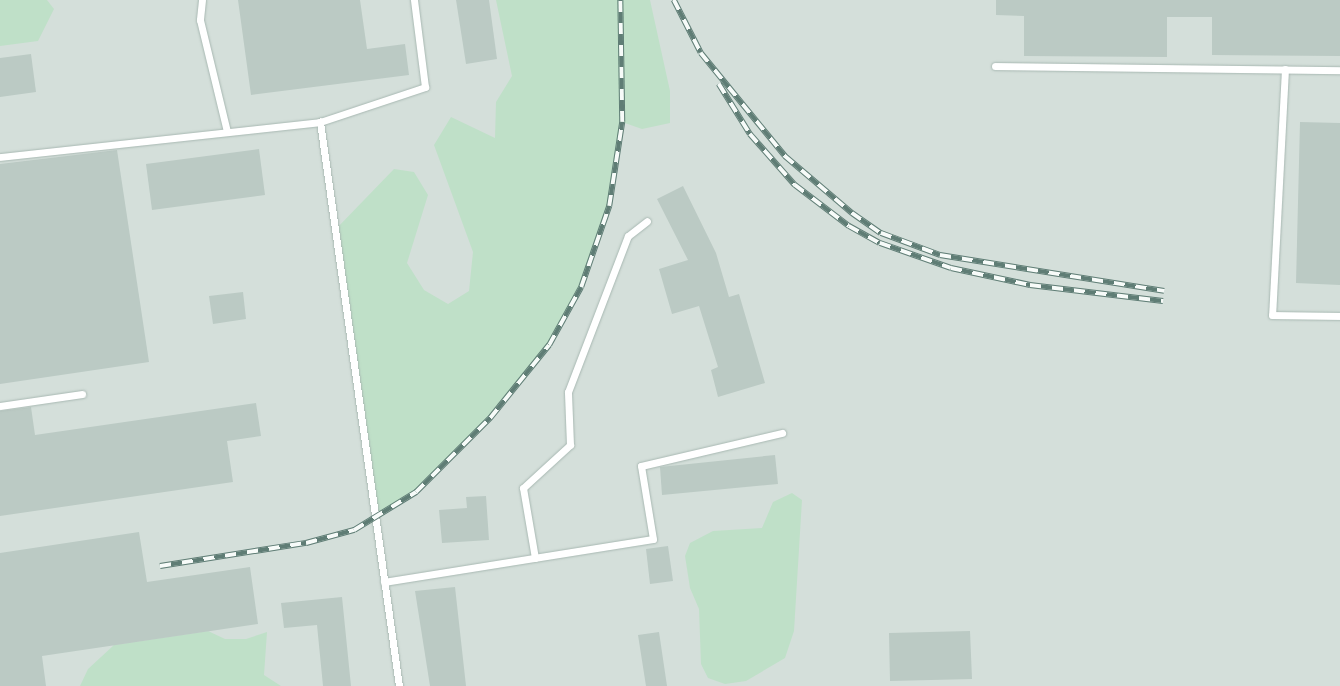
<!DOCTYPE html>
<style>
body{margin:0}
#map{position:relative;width:1340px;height:686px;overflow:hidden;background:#e6efeb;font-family:Rubik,sans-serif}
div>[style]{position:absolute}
.built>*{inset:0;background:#d4dfda}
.green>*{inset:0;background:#bfe0c8}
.building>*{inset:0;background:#bbcac4}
.roads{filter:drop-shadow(0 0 1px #a8b8b2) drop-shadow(0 0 1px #a8b8b2)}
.lane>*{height:7px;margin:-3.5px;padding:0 3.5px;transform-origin:3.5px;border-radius:3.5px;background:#fff}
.rail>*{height:5.5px;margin-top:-2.75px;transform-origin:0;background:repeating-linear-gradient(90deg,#f7fbf9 0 11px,#5f7d75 0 22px);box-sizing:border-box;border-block:1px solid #5f7d75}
span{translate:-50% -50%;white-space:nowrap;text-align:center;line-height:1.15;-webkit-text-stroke:4px #f7fbf9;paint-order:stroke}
</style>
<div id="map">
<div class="built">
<div style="clip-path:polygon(0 0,1340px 0,1340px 686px,0 686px)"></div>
</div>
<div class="green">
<div style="clip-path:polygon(0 0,47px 0,54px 9px,38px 41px,0 46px)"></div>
<div style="clip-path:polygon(496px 0,650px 0,670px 91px,670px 123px,642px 129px,622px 122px,609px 206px,581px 287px,549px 345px,490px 418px,416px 492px,375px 517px,335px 230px,394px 169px,414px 172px,428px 195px,407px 263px,424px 290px,448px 304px,469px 291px,473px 252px,434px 145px,451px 117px,495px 138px,496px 102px,512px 76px)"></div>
<div style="clip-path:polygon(792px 493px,802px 500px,794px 631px,785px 658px,746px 681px,725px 684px,708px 678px,701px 664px,699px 609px,690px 588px,685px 556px,690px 543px,713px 531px,762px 528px,773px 502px)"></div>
<div style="clip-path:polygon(208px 631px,225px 639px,246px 639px,267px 632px,264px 675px,281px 686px,80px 686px,88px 669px,114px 645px)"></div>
</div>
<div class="building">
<div style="clip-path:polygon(238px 0,360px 0,367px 49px,405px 44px,409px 75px,251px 95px)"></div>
<div style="clip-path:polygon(456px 0,489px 0,497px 59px,466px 64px)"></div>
<div style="clip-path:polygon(996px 0,1340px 0,1340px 56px,1212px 55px,1212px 17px,1167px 17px,1167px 57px,1024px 56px,1024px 16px,996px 15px)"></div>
<div style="clip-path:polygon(31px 54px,36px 92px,0 97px,0 58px)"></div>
<div style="clip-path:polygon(1300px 122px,1340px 123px,1340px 285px,1296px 283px)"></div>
<div style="clip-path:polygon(259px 149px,265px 195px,152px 210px,146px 164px)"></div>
<div style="clip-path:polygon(117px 150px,149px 362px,0 384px,0 164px)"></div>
<div style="clip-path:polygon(683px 186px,716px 253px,729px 297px,739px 294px,765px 383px,718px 397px,711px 370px,718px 367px,699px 306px,672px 314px,659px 269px,688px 260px,657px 199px)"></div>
<div style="clip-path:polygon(243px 292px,246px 319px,213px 324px,209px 296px)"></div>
<div style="clip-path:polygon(256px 403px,261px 436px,227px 441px,233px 482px,0 516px,0 411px,31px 407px,35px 435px)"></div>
<div style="clip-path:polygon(775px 455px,778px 484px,662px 495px,660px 467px)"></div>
<div style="clip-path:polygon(486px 496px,489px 540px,442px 543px,439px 510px,467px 508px,466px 497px)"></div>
<div style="clip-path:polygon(139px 532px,147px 582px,250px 567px,258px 624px,42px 656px,46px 686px,0 686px,0 553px)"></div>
<div style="clip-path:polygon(668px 546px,673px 581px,650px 584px,646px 549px)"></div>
<div style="clip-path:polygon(455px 587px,466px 686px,430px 686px,415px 591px)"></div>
<div style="clip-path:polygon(342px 597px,351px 686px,323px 686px,317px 625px,284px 628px,281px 603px)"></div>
<div style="clip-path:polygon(970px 631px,972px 679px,890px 681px,889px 633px)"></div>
<div style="clip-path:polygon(659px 632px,667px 686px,646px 686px,638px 635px)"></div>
</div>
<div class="roads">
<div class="lane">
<div style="left:202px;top:0;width:20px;rotate:96deg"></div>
<div style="left:200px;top:20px;width:115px;rotate:76.4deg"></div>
<div style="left:995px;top:66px;width:345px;rotate:0.7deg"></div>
<div style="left:1285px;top:69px;width:246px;rotate:93deg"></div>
<div style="left:1272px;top:315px;width:68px;rotate:0.8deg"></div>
<div style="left:0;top:157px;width:322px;rotate:-6.2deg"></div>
<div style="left:0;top:406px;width:83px;rotate:-8.3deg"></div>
<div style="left:535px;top:558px;width:71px;rotate:-99.7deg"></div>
<div style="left:523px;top:488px;width:64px;rotate:-42.5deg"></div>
<div style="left:570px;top:445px;width:53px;rotate:-92.2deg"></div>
<div style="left:568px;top:392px;width:167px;rotate:-69deg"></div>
<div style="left:628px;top:236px;width:24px;rotate:-38deg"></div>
<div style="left:384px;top:582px;width:272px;rotate:-9.1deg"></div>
<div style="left:653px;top:539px;width:74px;rotate:-99.3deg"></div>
<div style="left:641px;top:466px;width:145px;rotate:-13.2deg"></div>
<div style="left:399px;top:686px;width:570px;rotate:-97.97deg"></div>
<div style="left:320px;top:122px;width:111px;rotate:-18.4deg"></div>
<div style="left:425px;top:87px;width:88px;rotate:-97.2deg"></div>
</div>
</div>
<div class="rail">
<div style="left:674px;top:0;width:59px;rotate:63deg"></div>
<div style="left:701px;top:53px;width:133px;rotate:50.8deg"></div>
<div style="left:785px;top:156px;width:88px;rotate:40.4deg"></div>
<div style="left:852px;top:213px;width:35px;rotate:35deg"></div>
<div style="left:881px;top:233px;width:63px;rotate:20.4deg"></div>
<div style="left:940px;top:255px;width:227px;rotate:9.1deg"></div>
<div style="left:719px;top:84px;width:59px;rotate:58.2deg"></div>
<div style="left:750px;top:134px;width:68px;rotate:48.6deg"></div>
<div style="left:795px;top:185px;width:68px;rotate:37.2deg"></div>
<div style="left:849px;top:226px;width:35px;rotate:29deg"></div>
<div style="left:880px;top:243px;width:75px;rotate:19.4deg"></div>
<div style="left:951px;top:268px;width:81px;rotate:12.1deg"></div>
<div style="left:1030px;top:285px;width:134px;rotate:6.9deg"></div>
<div style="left:160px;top:566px;width:148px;rotate:-9deg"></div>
<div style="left:306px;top:543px;width:50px;rotate:-15.2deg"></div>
<div style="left:354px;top:530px;width:73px;rotate:-31.5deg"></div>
<div style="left:416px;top:492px;width:105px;rotate:-45deg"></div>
<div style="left:490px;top:418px;width:94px;rotate:-51.1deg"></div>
<div style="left:549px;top:345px;width:66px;rotate:-61.1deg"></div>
<div style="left:581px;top:287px;width:86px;rotate:-70.9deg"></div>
<div style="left:609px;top:206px;width:85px;rotate:-81.2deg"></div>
<div style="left:622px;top:122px;width:122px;rotate:-90.9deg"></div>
</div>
</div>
